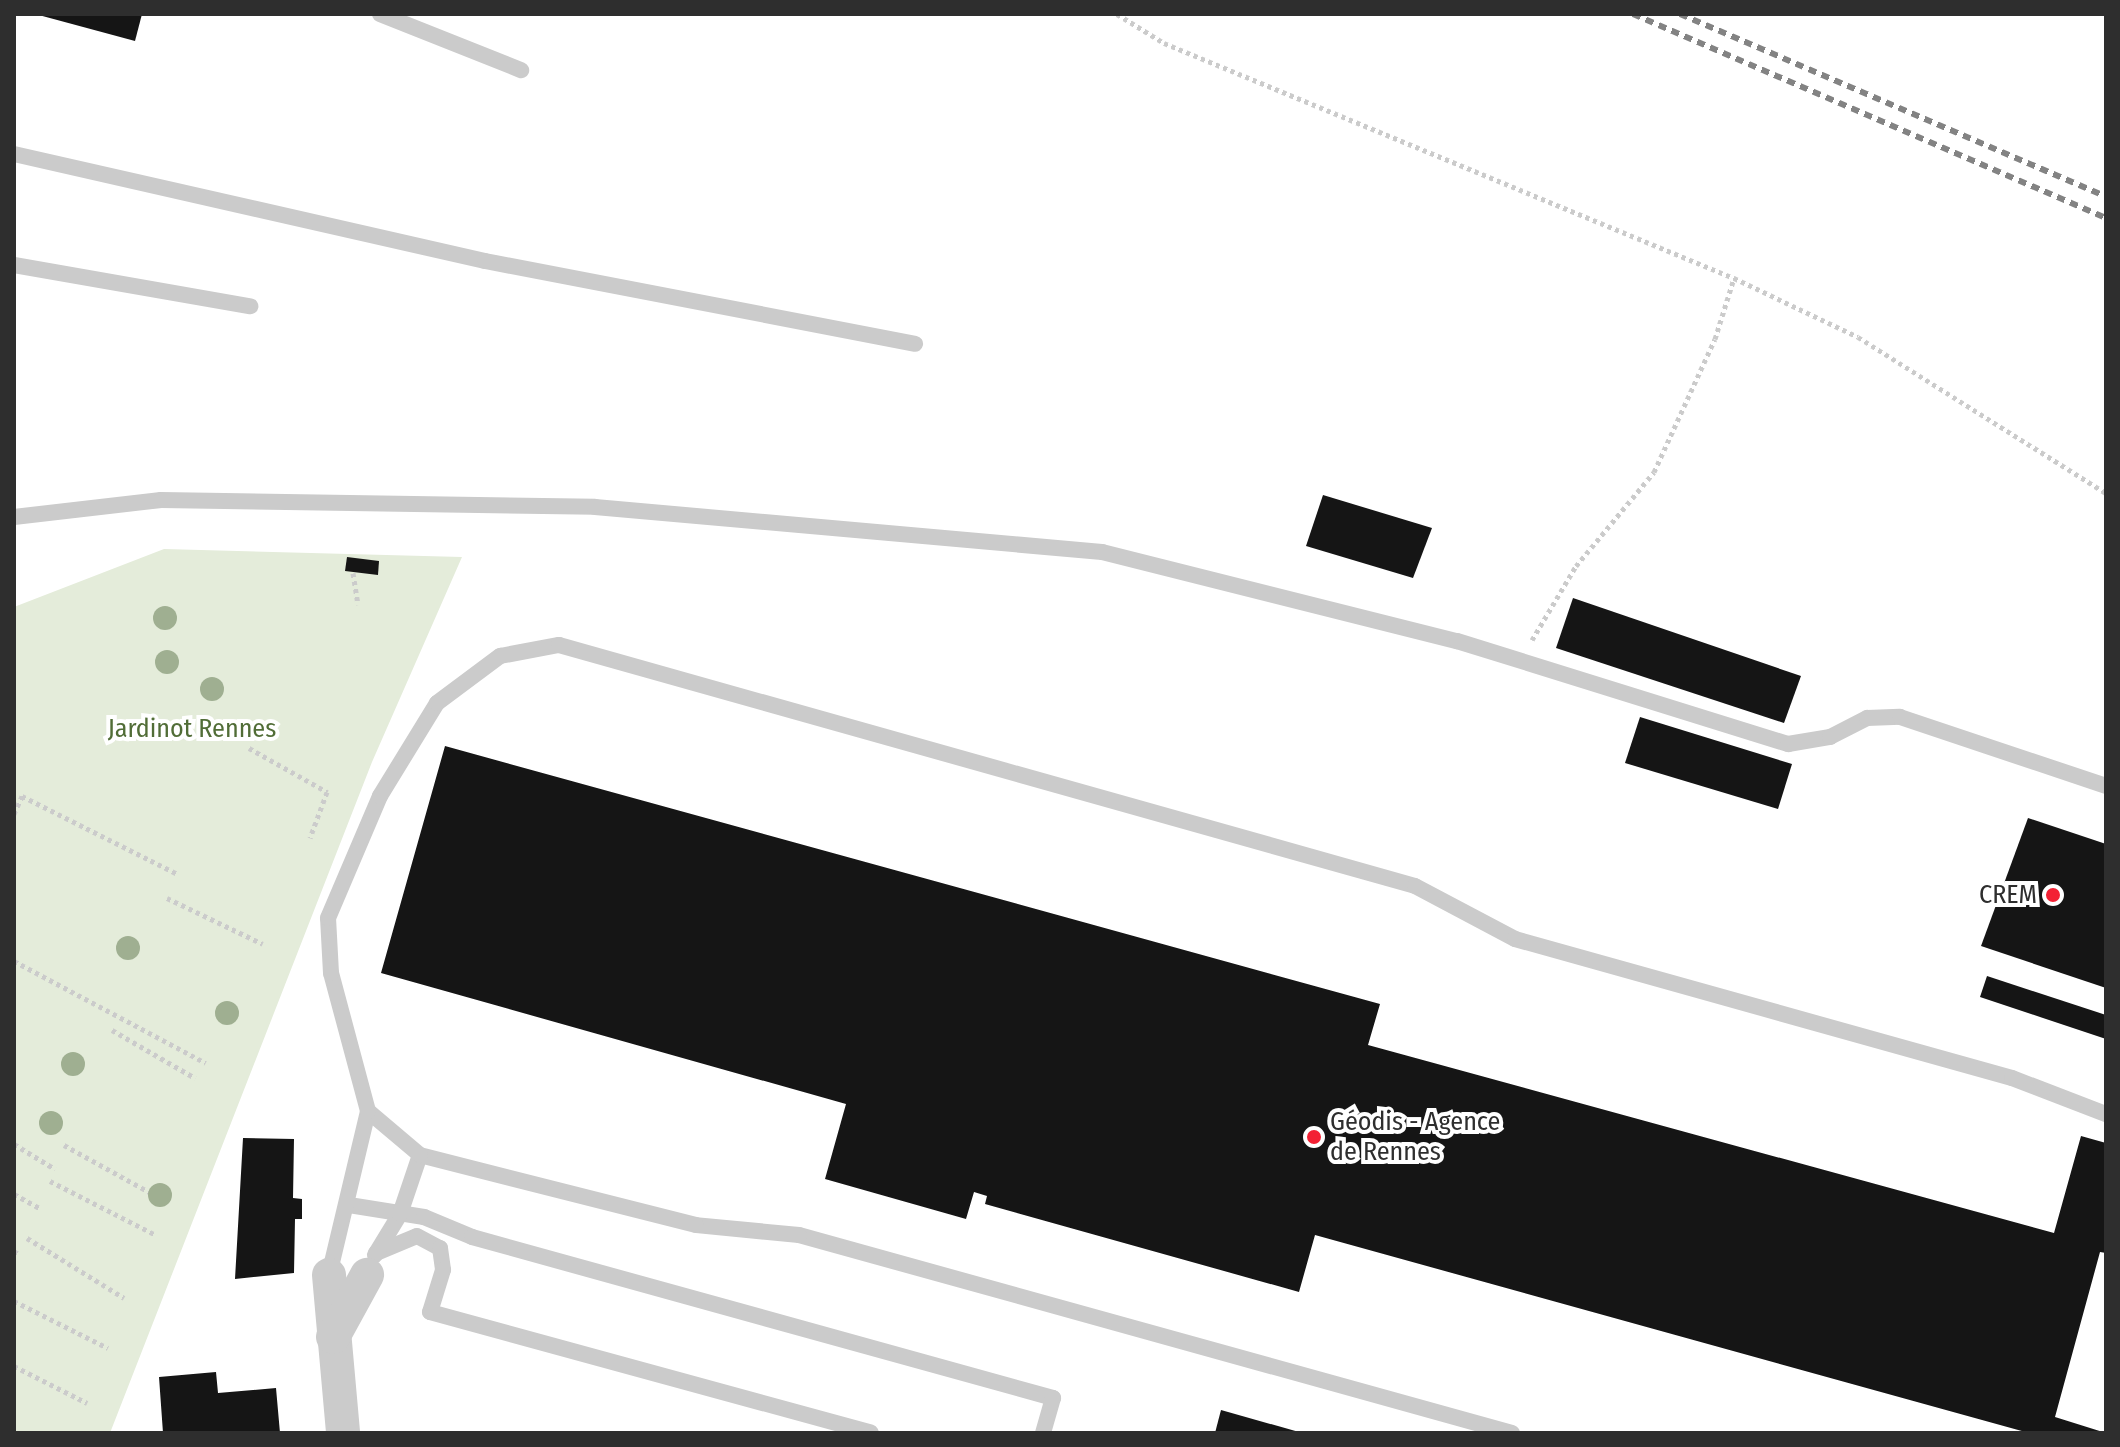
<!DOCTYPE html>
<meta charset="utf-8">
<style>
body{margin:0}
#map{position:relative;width:2120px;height:1447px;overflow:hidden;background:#fff;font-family:"Fira Sans Condensed",sans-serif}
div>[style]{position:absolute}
.green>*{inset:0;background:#e4ecda}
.building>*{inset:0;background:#151515}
.path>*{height:5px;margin-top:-2.5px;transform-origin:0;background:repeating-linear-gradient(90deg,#cbcbcb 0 4px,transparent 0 8px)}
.service>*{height:16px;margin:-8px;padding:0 8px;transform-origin:8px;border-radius:8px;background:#cbcbcb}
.minor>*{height:34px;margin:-17px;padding:0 17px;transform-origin:17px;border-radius:17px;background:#cbcbcb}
.rail>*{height:6px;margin-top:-3px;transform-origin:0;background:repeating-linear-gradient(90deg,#838383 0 8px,transparent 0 14px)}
.trees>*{width:24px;height:24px;margin:-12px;border-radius:50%;background:#9faf91}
.dots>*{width:22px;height:22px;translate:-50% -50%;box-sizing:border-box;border:4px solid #fff;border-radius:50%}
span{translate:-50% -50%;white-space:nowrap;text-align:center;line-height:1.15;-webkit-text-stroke:8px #fff;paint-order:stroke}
.park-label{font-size:26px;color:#516d37}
.poi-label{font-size:26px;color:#2e2e2e}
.right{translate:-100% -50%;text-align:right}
.left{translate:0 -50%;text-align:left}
.frame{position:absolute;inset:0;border:16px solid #2e2e2e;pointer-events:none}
</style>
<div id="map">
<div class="green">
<div style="clip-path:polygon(164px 549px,462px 557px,372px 762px,110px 1433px,14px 1433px,14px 607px)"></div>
</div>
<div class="building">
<div style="clip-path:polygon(35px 14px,142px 14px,135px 41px)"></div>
<div style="clip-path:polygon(1323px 495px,1432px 528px,1413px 578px,1306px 546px)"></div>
<div style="clip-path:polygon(347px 557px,379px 561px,378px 575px,345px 571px)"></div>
<div style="clip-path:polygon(1573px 598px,1801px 676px,1784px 723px,1556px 648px)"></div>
<div style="clip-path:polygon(1640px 717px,1792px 764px,1778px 809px,1625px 763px)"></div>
<div style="clip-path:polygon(445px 746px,1380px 1004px,1368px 1045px,2054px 1233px,2081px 1136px,2106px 1143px,2106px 1253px,2100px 1252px,2055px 1417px,2106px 1433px,2029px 1433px,1315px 1235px,1299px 1292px,985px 1204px,987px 1196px,974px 1192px,966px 1219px,825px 1179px,846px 1104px,381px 973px)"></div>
<div style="clip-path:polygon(2028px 818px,2106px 844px,2106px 988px,1981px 946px)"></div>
<div style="clip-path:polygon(1987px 976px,2106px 1015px,2106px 1039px,1980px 997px)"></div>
<div style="clip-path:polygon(243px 1138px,294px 1139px,293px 1198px,302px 1199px,302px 1219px,295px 1219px,294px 1273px,235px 1279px)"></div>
<div style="clip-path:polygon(216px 1372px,218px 1393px,276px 1388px,280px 1433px,163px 1433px,159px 1377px)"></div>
<div style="clip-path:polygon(1221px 1410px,1299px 1432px,1299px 1433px,1215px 1433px)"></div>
</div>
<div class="path">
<div style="left:1117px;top:14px;width:55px;rotate:31.7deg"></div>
<div style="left:1164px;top:43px;width:617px;rotate:22.41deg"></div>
<div style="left:1734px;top:278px;width:137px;rotate:25.4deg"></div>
<div style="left:1858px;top:337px;width:293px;rotate:32.2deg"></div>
<div style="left:353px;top:573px;width:32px;rotate:81deg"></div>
<div style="left:1532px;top:640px;width:86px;rotate:-59.3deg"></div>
<div style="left:1576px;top:566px;width:122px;rotate:-50.3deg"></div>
<div style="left:1654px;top:472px;width:146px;rotate:-65.4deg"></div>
<div style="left:1715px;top:339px;width:64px;rotate:-72.7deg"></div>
<div style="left:249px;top:748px;width:90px;rotate:29.4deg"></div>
<div style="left:327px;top:792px;width:49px;rotate:110.3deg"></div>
<div style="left:14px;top:814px;width:20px;rotate:-66deg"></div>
<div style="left:22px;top:796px;width:174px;rotate:26.6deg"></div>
<div style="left:167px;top:898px;width:106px;rotate:25.6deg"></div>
<div style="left:14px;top:961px;width:217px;rotate:28deg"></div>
<div style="left:112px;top:1030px;width:96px;rotate:30deg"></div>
<div style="left:14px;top:1144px;width:48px;rotate:31.4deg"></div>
<div style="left:64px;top:1145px;width:112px;rotate:28.9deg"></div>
<div style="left:50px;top:1181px;width:117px;rotate:27deg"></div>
<div style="left:14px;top:1194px;width:29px;rotate:29deg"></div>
<div style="left:27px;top:1238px;width:114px;rotate:31.7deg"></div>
<div style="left:14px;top:1251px;width:7px;rotate:34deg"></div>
<div style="left:14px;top:1301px;width:105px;rotate:26.6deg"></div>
<div style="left:14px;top:1366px;width:82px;rotate:26.9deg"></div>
</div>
<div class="service">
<div style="left:380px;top:14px;width:152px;rotate:21.7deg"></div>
<div style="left:14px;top:154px;width:483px;rotate:12.8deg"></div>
<div style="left:485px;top:261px;width:438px;rotate:10.9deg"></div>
<div style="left:14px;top:265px;width:240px;rotate:9.9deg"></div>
<div style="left:14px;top:517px;width:148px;rotate:-6.6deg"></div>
<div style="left:161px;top:500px;width:434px;rotate:0.9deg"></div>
<div style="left:595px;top:507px;width:509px;rotate:5.07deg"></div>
<div style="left:1102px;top:552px;width:366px;rotate:14.1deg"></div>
<div style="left:1457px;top:641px;width:347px;rotate:17.3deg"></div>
<div style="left:1788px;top:744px;width:43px;rotate:-9.5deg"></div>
<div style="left:1830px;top:737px;width:42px;rotate:-27.2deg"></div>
<div style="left:1867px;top:718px;width:33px;rotate:-2deg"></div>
<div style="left:1900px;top:717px;width:217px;rotate:18.5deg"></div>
<div style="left:349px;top:1205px;width:76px;rotate:9.1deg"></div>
<div style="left:424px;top:1217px;width:52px;rotate:22.6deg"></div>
<div style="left:472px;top:1237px;width:603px;rotate:15.49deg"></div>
<div style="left:1053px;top:1398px;width:36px;rotate:106deg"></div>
<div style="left:376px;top:1253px;width:44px;rotate:-22.5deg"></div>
<div style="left:417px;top:1236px;width:26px;rotate:28deg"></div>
<div style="left:440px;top:1248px;width:22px;rotate:82deg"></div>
<div style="left:443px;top:1270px;width:44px;rotate:107.2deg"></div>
<div style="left:430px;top:1312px;width:457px;rotate:15.3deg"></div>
<div style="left:375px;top:1255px;width:48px;rotate:-58.6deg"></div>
<div style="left:400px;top:1214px;width:62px;rotate:-71.3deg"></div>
<div style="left:329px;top:1275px;width:169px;rotate:-76.6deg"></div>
<div style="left:1512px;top:1433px;width:740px;rotate:-164.48deg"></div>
<div style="left:799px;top:1235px;width:103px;rotate:-174.5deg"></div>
<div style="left:696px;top:1225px;width:285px;rotate:-165.8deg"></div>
<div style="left:420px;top:1155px;width:68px;rotate:-139.8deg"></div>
<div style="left:368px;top:1111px;width:143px;rotate:-105deg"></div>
<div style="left:331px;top:973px;width:55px;rotate:-93.1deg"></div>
<div style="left:328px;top:918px;width:133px;rotate:-66.9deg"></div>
<div style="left:380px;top:796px;width:109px;rotate:-58.5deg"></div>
<div style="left:437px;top:703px;width:79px;rotate:-36.7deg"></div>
<div style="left:500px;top:656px;width:60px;rotate:-10.6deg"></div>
<div style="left:559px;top:645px;width:889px;rotate:15.72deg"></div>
<div style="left:1415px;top:886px;width:113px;rotate:27.9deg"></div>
<div style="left:1515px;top:939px;width:516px;rotate:15.63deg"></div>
<div style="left:2012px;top:1078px;width:101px;rotate:21deg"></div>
</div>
<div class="minor">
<div style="left:329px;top:1275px;width:159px;rotate:84.9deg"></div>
<div style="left:333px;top:1337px;width:71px;rotate:-61.3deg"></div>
</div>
<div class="rail">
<div style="left:1633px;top:14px;width:515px;rotate:23.33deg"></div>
<div style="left:1680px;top:14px;width:464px;rotate:23.2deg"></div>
</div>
<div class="trees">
<div style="left:165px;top:618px"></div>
<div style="left:167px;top:662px"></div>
<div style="left:212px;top:689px"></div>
<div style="left:128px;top:948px"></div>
<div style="left:227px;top:1013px"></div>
<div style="left:73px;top:1064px"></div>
<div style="left:51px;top:1123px"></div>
<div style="left:160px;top:1195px"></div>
</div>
<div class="dots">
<div style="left:2053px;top:895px;background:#f32134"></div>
<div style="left:1314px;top:1137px;background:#f32134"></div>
</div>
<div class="park-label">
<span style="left:192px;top:729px">Jardinot Rennes</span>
</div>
<div class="poi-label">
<span class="right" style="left:2037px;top:895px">CREM</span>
<span class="left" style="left:1330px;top:1137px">Géodis - Agence<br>de Rennes</span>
</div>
<div class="frame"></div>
</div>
